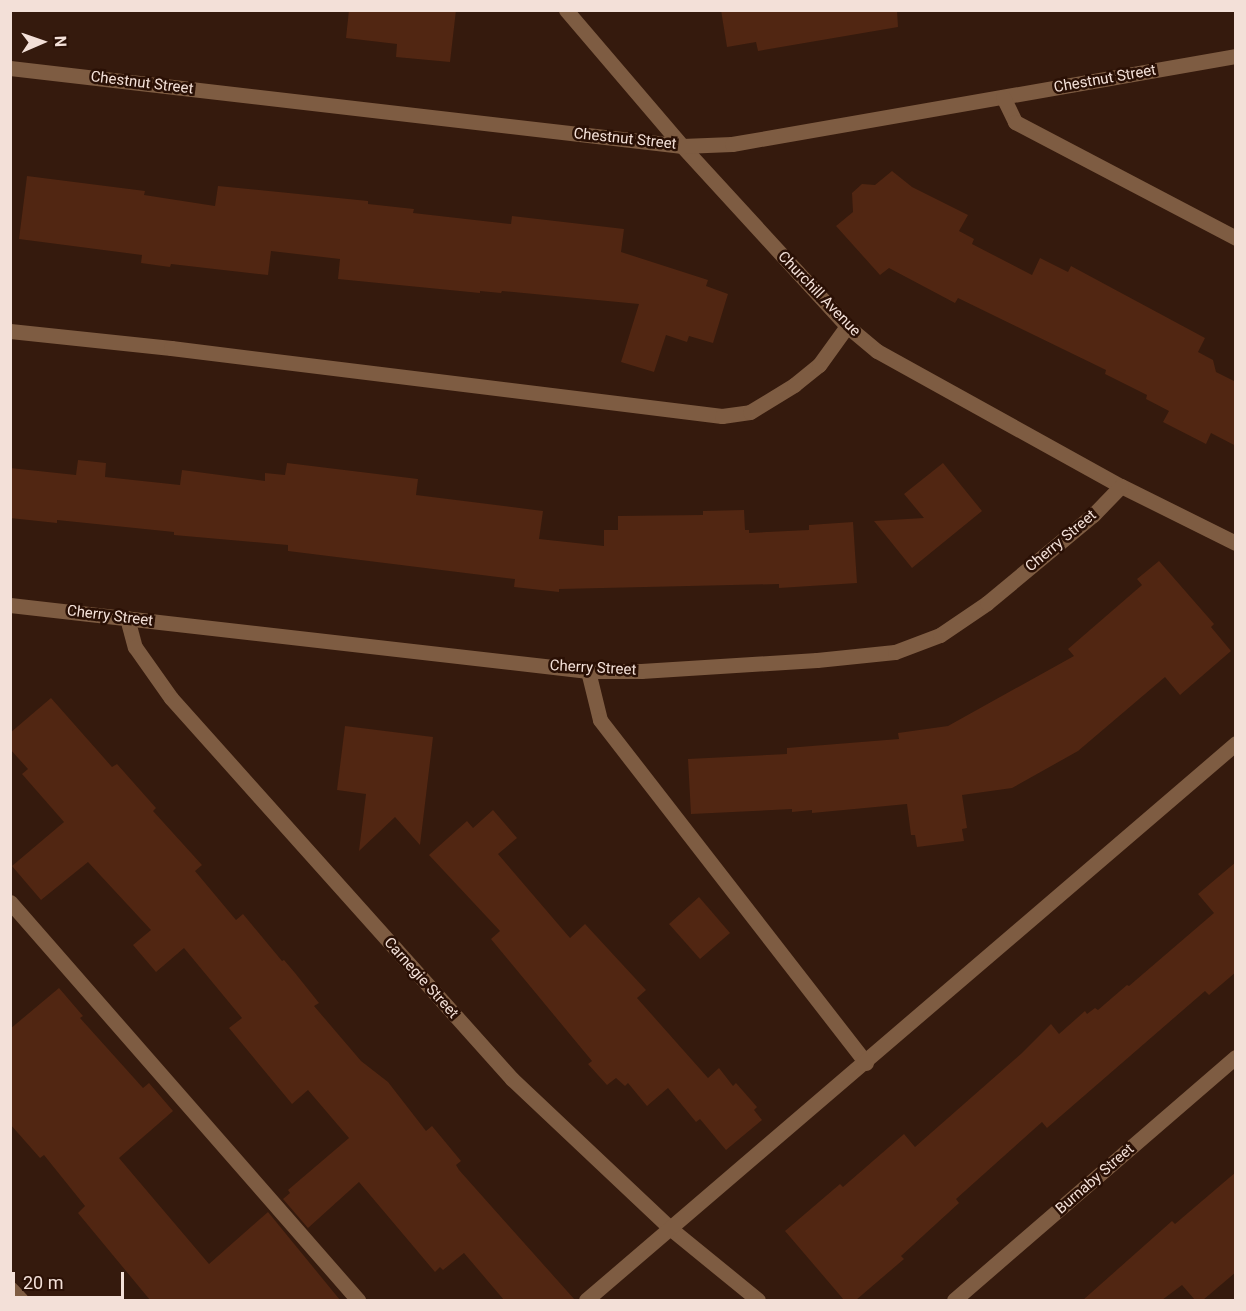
<!DOCTYPE html>
<style>
body{margin:0}
#map{position:relative;width:1246px;height:1311px;overflow:hidden;background:#351a0d;font-family:Roboto,sans-serif}
div>[style]{position:absolute}
.building>*{inset:0;background:#512612}
.minor>*{height:15px;margin:-7.5px;padding:0 7.5px;transform-origin:7.5px;border-radius:7.5px;background:#7e5c42}
span{translate:-50% -50%;white-space:nowrap;text-align:center;line-height:1.15;-webkit-text-stroke:5px #2a1005;paint-order:stroke}
.street-label{font-size:15px;color:#f3e0d8}
.frame{position:absolute;inset:0;border:12px solid #f3e0d8;pointer-events:none}
.north{position:absolute;left:12px;top:12px;width:60px;height:60px;-webkit-text-stroke:4px #2a1005;paint-order:stroke;rotate:88deg;font-size:16px;font-weight:700;line-height:24px;text-align:center;color:#f3e0d8}
.north::after{content:'';display:block;margin:auto;width:21px;height:27px;background:#f3e0d8;clip-path:polygon(50% 0,100% 100%,50% 72%,0 100%)}
.scale{position:absolute;left:12px;top:1272px;width:112px;height:27px;box-sizing:border-box;border:3px solid #f3e0d8;border-top:0;padding-left:8px;font-size:18px;line-height:21px;white-space:nowrap;color:#f3e0d8;-webkit-text-stroke:4px #2a1005;paint-order:stroke}
</style>
<div id="map">
<div class="building">
<div style="clip-path:polygon(349px 10px,456px 10px,450px 62px,396px 57px,397px 44px,346px 38px)"></div>
<div style="clip-path:polygon(721px 10px,897px 10px,898px 27px,758px 51px,756px 42px,727px 47px)"></div>
<div style="clip-path:polygon(892px 171px,912px 187px,968px 215px,959px 231px,974px 239px,972px 244px,1032px 275px,1040px 258px,1068px 272px,1071px 266px,1205px 338px,1198px 352px,1213px 360px,1216px 372px,1236px 382px,1236px 446px,1211px 433px,1206px 444px,1163px 422px,1169px 411px,1146px 399px,1147px 395px,1105px 374px,1106px 370px,958px 298px,955px 303px,889px 268px,880px 275px,836px 226px,853px 212px,852px 193px,862px 184px,875px 185px)"></div>
<div style="clip-path:polygon(27px 176px,145px 191px,144px 195px,215px 206px,218px 186px,368px 201px,368px 204px,414px 209px,413px 213px,511px 224px,512px 216px,624px 229px,621px 252px,708px 280px,706px 286px,728px 294px,713px 343px,689px 336px,687px 342px,666px 335px,654px 372px,621px 362px,639px 304px,502px 291px,501px 293px,480px 291px,480px 293px,338px 279px,340px 259px,271px 251px,268px 275px,171px 264px,170px 267px,141px 263px,142px 255px,19px 239px)"></div>
<div style="clip-path:polygon(78px 460px,106px 463px,105px 477px,180px 485px,182px 470px,265px 481px,265px 473px,285px 475px,287px 463px,418px 479px,416px 495px,543px 511px,539px 539px,604px 546px,604px 530px,618px 530px,618px 516px,703px 515px,703px 511px,744px 510px,745px 530px,749px 530px,749px 533px,809px 530px,809px 525px,853px 522px,857px 583px,779px 588px,779px 584px,559px 589px,559px 592px,514px 587px,515px 579px,288px 551px,288px 545px,174px 535px,174px 532px,57px 520px,57px 523px,10px 518px,10px 468px,76px 475px)"></div>
<div style="clip-path:polygon(943px 463px,982px 511px,912px 568px,874px 521px,924px 518px,904px 494px)"></div>
<div style="clip-path:polygon(1159px 561px,1214px 624px,1211px 627px,1231px 651px,1180px 695px,1165px 677px,1078px 751px,1012px 788px,962px 795px,967px 828px,962px 829px,964px 841px,917px 847px,915px 835px,911px 835px,907px 804px,812px 813px,812px 810px,792px 812px,792px 809px,691px 814px,688px 759px,787px 754px,787px 748px,899px 739px,898px 733px,948px 726px,1074px 656px,1068px 649px,1142px 585px,1137px 579px)"></div>
<div style="clip-path:polygon(51px 698px,112px 767px,117px 764px,156px 808px,153px 811px,202px 865px,195px 871px,236px 920px,243px 914px,282px 961px,284px 960px,295px 973px,319px 1003px,314px 1006px,361px 1061px,388px 1082px,426px 1131px,432px 1126px,461px 1161px,456px 1165px,459px 1170px,575px 1300px,504px 1300px,464px 1253px,443px 1270px,440px 1267px,435px 1272px,359px 1182px,308px 1228px,283px 1199px,290px 1193px,288px 1190px,349px 1138px,308px 1090px,292px 1104px,229px 1028px,242px 1018px,184px 948px,156px 972px,133px 945px,151px 930px,88px 862px,41px 900px,12px 866px,64px 822px,22px 774px,28px 769px,10px 749px,10px 733px)"></div>
<div style="clip-path:polygon(345px 726px,433px 737px,420px 845px,395px 817px,359px 851px,366px 794px,337px 790px)"></div>
<div style="clip-path:polygon(493px 810px,517px 838px,498px 854px,570px 938px,585px 924px,646px 990px,637px 998px,708px 1078px,719px 1068px,733px 1086px,736px 1083px,757px 1107px,754px 1110px,762px 1120px,726px 1150px,700px 1119px,696px 1122px,668px 1088px,647px 1106px,628px 1083px,625px 1086px,616px 1078px,607px 1085px,588px 1064px,592px 1061px,491px 939px,500px 931px,429px 855px,467px 821px,473px 828px)"></div>
<div style="clip-path:polygon(1236px 862px,1236px 972px,1209px 995px,1205px 991px,1047px 1128px,1042px 1122px,956px 1199px,959px 1203px,901px 1256px,904px 1259px,856px 1300px,844px 1300px,785px 1231px,840px 1184px,843px 1187px,904px 1134px,915px 1147px,1022px 1053px,1051px 1024px,1059px 1034px,1085px 1011px,1087px 1014px,1095px 1008px,1098px 1010px,1127px 985px,1129px 986px,1214px 913px,1198px 894px)"></div>
<div style="clip-path:polygon(699px 897px,730px 933px,700px 959px,669px 924px)"></div>
<div style="clip-path:polygon(59px 988px,83px 1016px,80px 1018px,143px 1088px,149px 1083px,173px 1111px,119px 1158px,209px 1264px,268px 1212px,340px 1300px,150px 1300px,78px 1213px,85px 1206px,44px 1155px,40px 1158px,10px 1124px,10px 1029px)"></div>
<div style="clip-path:polygon(1236px 1172px,1236px 1272px,1203px 1300px,1195px 1300px,1182px 1285px,1162px 1300px,1083px 1300px,1172px 1221px,1175px 1224px)"></div>
</div>
<div class="minor">
<div style="left:566px;top:10px;width:179px;rotate:49.5deg"></div>
<div style="left:682px;top:146px;width:244px;rotate:47.5deg"></div>
<div style="left:847px;top:326px;width:39px;rotate:40deg"></div>
<div style="left:877px;top:351px;width:279px;rotate:29deg"></div>
<div style="left:1121px;top:486px;width:128px;rotate:26.4deg"></div>
<div style="left:10px;top:68px;width:677px;rotate:6.62deg"></div>
<div style="left:682px;top:146px;width:50px;rotate:-2.3deg"></div>
<div style="left:732px;top:144px;width:512px;rotate:-9.9deg"></div>
<div style="left:1003px;top:97px;width:28px;rotate:64deg"></div>
<div style="left:1015px;top:122px;width:250px;rotate:27.7deg"></div>
<div style="left:10px;top:331px;width:162px;rotate:6deg"></div>
<div style="left:171px;top:348px;width:555px;rotate:7.04deg"></div>
<div style="left:722px;top:416px;width:28px;rotate:-8deg"></div>
<div style="left:750px;top:412px;width:52px;rotate:-31.5deg"></div>
<div style="left:794px;top:385px;width:32px;rotate:-39deg"></div>
<div style="left:819px;top:365px;width:48px;rotate:-54.3deg"></div>
<div style="left:10px;top:605px;width:582px;rotate:6.51deg"></div>
<div style="left:588px;top:671px;width:53px"></div>
<div style="left:641px;top:671px;width:176px;rotate:-3.6deg"></div>
<div style="left:817px;top:660px;width:78px;rotate:-5.9deg"></div>
<div style="left:895px;top:652px;width:48px;rotate:-20.7deg"></div>
<div style="left:940px;top:635px;width:57px;rotate:-34.2deg"></div>
<div style="left:987px;top:603px;width:138px;rotate:-39.7deg"></div>
<div style="left:1093px;top:515px;width:40px;rotate:-46deg"></div>
<div style="left:127px;top:618px;width:30px;rotate:75deg"></div>
<div style="left:135px;top:647px;width:62px;rotate:54.8deg"></div>
<div style="left:171px;top:698px;width:511px;rotate:48.17deg"></div>
<div style="left:512px;top:1079px;width:219px;rotate:43.3deg"></div>
<div style="left:671px;top:1229px;width:112px;rotate:39.2deg"></div>
<div style="left:588px;top:671px;width:50px;rotate:76.2deg"></div>
<div style="left:600px;top:720px;width:434px;rotate:52.2deg"></div>
<div style="left:10px;top:902px;width:529px;rotate:48.83deg"></div>
<div style="left:10px;top:1288px;width:16px;rotate:47deg"></div>
<div style="left:586px;top:1300px;width:856px;rotate:-40.59deg"></div>
<div style="left:954px;top:1300px;width:372px;rotate:-40.8deg"></div>
</div>
<div class="street-label">
<span style="left:1105px;top:79px;rotate:-10deg">Chestnut Street</span>
<span style="left:142px;top:83px;rotate:7deg">Chestnut Street</span>
<span style="left:625px;top:139px;rotate:6deg">Chestnut Street</span>
<span style="left:819px;top:294px;rotate:46deg">Churchill Avenue</span>
<span style="left:1061px;top:541px;rotate:-40deg">Cherry Street</span>
<span style="left:110px;top:616px;rotate:7deg">Cherry Street</span>
<span style="left:593px;top:668px;rotate:3deg">Cherry Street</span>
<span style="left:421px;top:978px;rotate:48deg">Carnegie Street</span>
<span style="left:1095px;top:1179px;rotate:-41deg">Burnaby Street</span>
</div>
<div class="frame"></div>
<div class="north">N</div>
<div class="scale">20 m</div>
</div>
